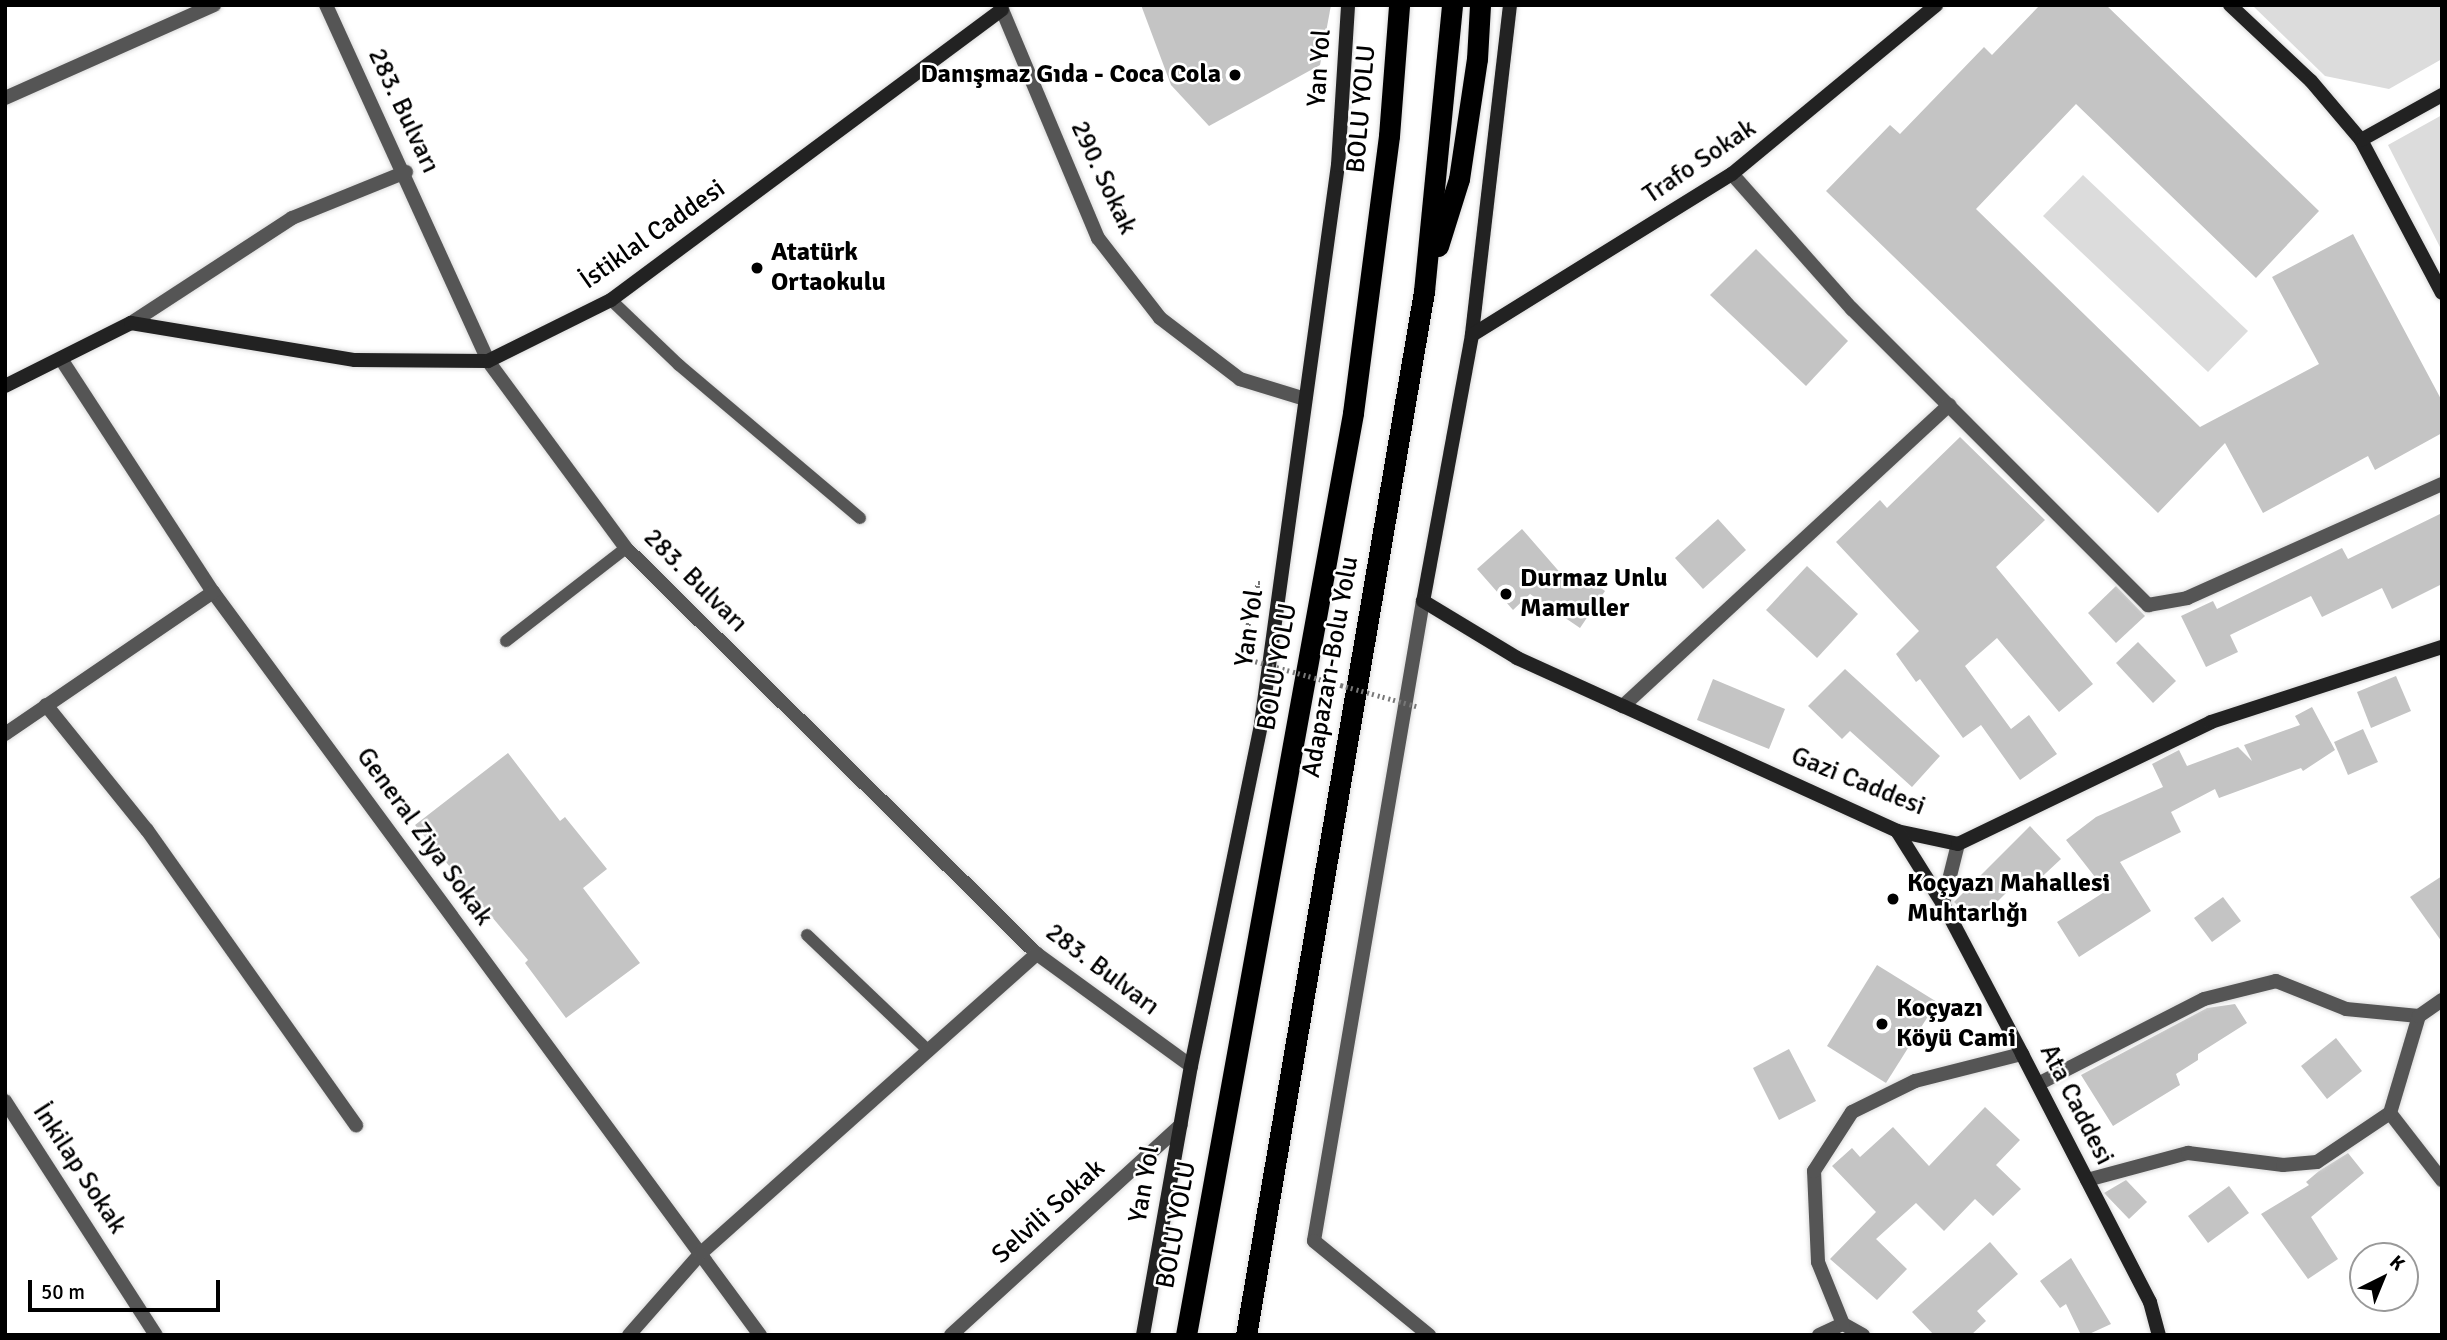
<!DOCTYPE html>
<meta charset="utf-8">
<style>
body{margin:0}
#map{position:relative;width:2447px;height:1340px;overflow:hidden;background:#fff;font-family:Signika,sans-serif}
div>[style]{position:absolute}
.green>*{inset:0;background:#dcdcdc}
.building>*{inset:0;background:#c4c4c4}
.path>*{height:4.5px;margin-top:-2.25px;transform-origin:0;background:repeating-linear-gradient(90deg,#777 0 2px,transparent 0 5.5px)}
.roads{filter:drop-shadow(0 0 2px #dbdbdb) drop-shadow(0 0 2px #dbdbdb)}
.lane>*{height:12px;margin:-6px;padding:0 6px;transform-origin:6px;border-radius:6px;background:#555}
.street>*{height:14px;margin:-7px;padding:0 7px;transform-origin:7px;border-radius:7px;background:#555}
.secondary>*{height:14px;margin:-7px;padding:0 7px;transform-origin:7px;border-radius:7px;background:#222}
.highway>*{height:21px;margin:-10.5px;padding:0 10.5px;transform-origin:10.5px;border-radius:10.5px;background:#000}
.path-bridge>*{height:4.5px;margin-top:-2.25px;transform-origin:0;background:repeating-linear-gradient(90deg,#777 0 2px,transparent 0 5.5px)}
.dots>*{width:19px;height:19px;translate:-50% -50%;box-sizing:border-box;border:4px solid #fff;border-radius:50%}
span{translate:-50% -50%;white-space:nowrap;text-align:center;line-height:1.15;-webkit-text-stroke:5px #fff;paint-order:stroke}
.street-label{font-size:26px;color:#000}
.poi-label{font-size:26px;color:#000;font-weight:700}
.right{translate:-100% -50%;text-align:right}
.left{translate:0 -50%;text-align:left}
.frame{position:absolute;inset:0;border:7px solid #000;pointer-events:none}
.north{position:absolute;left:2349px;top:1242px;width:70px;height:70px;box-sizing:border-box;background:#fff;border:2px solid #999;border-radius:50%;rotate:43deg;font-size:19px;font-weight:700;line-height:28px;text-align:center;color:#000}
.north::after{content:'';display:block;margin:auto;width:24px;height:32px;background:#000;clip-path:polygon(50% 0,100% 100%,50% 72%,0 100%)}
.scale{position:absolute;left:28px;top:1280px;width:192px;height:32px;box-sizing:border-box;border:4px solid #000;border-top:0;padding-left:9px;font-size:21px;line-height:24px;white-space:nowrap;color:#000;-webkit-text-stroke:5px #fff;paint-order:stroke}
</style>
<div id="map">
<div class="green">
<div style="clip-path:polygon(2252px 5px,2442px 5px,2442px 59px,2389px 89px,2325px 76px)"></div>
<div style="clip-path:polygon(2442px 115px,2442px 251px,2388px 145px)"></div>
<div style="clip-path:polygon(2083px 175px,2248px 331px,2208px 372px,2043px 216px)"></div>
</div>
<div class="building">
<div style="clip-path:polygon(1141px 5px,1331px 5px,1320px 65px,1209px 126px,1171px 85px)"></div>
<div style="clip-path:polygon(2040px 5px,2106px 5px,2319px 211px,2256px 278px,2076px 104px,1976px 209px,2200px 427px,2319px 364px,2272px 277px,2353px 234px,2442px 401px,2442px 433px,2375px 470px,2368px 456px,2263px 513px,2225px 443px,2158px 513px,1826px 191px,1890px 125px,1900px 134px,1984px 47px,1992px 55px)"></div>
<div style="clip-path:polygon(1756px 249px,1848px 341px,1806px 386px,1710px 295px)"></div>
<div style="clip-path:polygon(1960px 437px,2045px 520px,1996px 567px,2093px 684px,2059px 712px,1997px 638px,1965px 666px,2011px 729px,2029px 715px,2057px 754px,2020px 780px,1981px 725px,1963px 738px,1920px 679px,1916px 682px,1896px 654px,1919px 631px,1836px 542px,1880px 500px,1887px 508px)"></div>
<div style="clip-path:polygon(2442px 513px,2442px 584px,2392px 609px,2382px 588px,2322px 617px,2311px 596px,2230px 635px,2238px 652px,2206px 667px,2181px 616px,2213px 601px,2217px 609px,2342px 548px,2348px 559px)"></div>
<div style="clip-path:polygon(1718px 519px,1746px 550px,1703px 589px,1675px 558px)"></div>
<div style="clip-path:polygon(1522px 529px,1570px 584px,1578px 572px,1605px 591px,1580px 628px,1530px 594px,1513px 610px,1477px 569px)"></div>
<div style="clip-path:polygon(1807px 566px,1858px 614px,1817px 658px,1766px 610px)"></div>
<div style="clip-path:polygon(2116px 586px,2145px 616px,2116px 643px,2088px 613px)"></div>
<div style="clip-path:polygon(2138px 642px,2176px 681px,2153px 703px,2116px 663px)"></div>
<div style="clip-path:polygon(1845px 669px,1940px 756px,1912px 787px,1850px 731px,1842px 739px,1808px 706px)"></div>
<div style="clip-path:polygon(2396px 676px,2411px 711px,2371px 728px,2357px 692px)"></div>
<div style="clip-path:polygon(1713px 679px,1785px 709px,1769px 749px,1697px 720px)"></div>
<div style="clip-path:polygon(2312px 707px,2335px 750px,2303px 771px,2301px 768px,2219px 798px,2215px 789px,2171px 812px,2181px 832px,2120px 862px,2151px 911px,2079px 957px,2057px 922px,2106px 891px,2066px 840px,2096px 817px,2163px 787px,2152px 764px,2179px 750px,2187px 766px,2238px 747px,2252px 761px,2244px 745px,2300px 725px,2295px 716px)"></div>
<div style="clip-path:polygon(2363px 729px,2378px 762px,2348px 775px,2334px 742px)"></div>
<div style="clip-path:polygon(508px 753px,560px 821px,565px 817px,607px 869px,583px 888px,640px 963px,566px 1018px,525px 963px,528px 960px,415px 825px)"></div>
<div style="clip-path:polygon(2030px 826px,2061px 859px,2031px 887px,2022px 877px,1976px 923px,1954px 902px)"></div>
<div style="clip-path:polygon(2442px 876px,2442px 942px,2410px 897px)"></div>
<div style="clip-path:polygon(2223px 897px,2241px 921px,2212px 942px,2194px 918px)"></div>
<div style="clip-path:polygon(1877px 965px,1937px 1002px,1886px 1083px,1827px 1046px)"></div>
<div style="clip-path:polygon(2235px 1004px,2247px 1023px,2198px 1054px,2198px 1060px,2176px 1074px,2180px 1085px,2113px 1126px,2081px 1075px,2207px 1008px)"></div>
<div style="clip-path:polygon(2336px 1038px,2362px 1071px,2327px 1099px,2301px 1066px)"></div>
<div style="clip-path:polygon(1789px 1049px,1816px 1101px,1779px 1120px,1753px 1068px)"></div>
<div style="clip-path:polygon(1985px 1107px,2020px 1140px,1996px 1165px,2021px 1189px,1993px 1216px,1975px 1199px,1944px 1231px,1916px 1203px,1876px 1239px,1907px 1269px,1877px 1300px,1830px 1259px,1876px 1212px,1832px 1166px,1852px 1148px,1860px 1157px,1893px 1127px,1929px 1166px)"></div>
<div style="clip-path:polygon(2348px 1153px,2364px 1173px,2311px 1217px,2338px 1259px,2308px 1279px,2261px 1214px,2309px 1185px,2306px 1182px,2319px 1171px)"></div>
<div style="clip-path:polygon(2126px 1180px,2147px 1202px,2129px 1219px,2104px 1193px)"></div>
<div style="clip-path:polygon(2229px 1186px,2249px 1213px,2208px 1243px,2188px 1216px)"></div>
<div style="clip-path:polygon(1990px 1242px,2018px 1274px,1977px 1311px,1986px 1321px,1971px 1335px,1934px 1335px,1912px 1312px)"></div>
<div style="clip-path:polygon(2071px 1258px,2111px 1324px,2087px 1335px,2081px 1335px,2066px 1304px,2060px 1308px,2040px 1281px)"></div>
</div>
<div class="path">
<div style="left:1240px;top:657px;width:76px;rotate:-76.3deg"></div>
<div style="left:1258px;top:583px;width:4px"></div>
</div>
<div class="roads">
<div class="lane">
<div style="left:611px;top:300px;width:94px;rotate:43.7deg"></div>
<div style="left:679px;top:365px;width:237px;rotate:40.2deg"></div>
<div style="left:506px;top:641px;width:152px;rotate:-37.8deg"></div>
<div style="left:807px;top:935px;width:168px;rotate:43.6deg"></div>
</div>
<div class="street">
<div style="left:326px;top:5px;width:391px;rotate:65.5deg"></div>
<div style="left:488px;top:361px;width:232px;rotate:53.6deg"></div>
<div style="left:626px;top:548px;width:578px;rotate:44.65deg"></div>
<div style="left:1037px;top:954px;width:190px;rotate:36deg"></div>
<div style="left:1000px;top:5px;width:253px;rotate:67.2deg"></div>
<div style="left:1098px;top:238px;width:101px;rotate:52.2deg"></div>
<div style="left:1160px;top:318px;width:101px;rotate:37.3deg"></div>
<div style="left:1240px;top:379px;width:68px;rotate:17.1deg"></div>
<div style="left:5px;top:98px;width:229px;rotate:-24deg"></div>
<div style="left:1732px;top:174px;width:181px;rotate:48.4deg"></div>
<div style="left:1852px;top:309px;width:419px;rotate:45deg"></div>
<div style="left:2148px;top:605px;width:40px;rotate:-10deg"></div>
<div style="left:2187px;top:598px;width:279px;rotate:-24.1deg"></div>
<div style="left:131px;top:323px;width:192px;rotate:-33.1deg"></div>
<div style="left:292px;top:218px;width:123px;rotate:-22deg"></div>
<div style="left:61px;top:359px;width:278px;rotate:56.9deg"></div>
<div style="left:213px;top:592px;width:923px;rotate:53.64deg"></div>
<div style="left:1423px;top:601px;width:649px;rotate:99.67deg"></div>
<div style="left:1314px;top:1241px;width:149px;rotate:39.3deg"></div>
<div style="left:46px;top:705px;width:161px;rotate:51.1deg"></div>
<div style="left:147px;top:830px;width:362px;rotate:54.7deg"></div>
<div style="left:1623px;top:706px;width:444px;rotate:-42.7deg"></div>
<div style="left:5px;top:734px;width:252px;rotate:-34.3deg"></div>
<div style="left:1943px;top:904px;width:62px;rotate:-76deg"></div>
<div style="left:2038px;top:1084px;width:186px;rotate:-27.1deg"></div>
<div style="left:2204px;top:999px;width:74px;rotate:-14deg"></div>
<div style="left:2276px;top:981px;width:75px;rotate:21.8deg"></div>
<div style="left:2346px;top:1009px;width:73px;rotate:5.5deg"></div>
<div style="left:5px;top:1101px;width:278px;rotate:57.2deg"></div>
<div style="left:2390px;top:1113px;width:85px;rotate:52.2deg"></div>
<div style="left:2087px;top:1180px;width:105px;rotate:-15deg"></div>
<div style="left:2188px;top:1153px;width:96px;rotate:7.2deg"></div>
<div style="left:2283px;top:1165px;width:34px;rotate:-5deg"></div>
<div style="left:2317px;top:1162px;width:88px;rotate:-33.9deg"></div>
<div style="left:2390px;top:1113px;width:101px;rotate:-73.4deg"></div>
<div style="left:2419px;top:1016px;width:28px;rotate:-35deg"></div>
<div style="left:629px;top:1335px;width:109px;rotate:-48.7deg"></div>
<div style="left:701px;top:1253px;width:450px;rotate:-41.7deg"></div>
<div style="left:951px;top:1335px;width:311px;rotate:-42.4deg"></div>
<div style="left:1819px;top:1335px;width:26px;rotate:-25deg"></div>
<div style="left:1863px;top:1335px;width:23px;rotate:-151deg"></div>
<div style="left:1843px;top:1324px;width:67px;rotate:-112deg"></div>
<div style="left:1818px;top:1262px;width:91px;rotate:-92.5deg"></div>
<div style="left:1814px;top:1171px;width:70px;rotate:-57.2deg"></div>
<div style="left:1852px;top:1112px;width:70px;rotate:-26.2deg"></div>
<div style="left:1915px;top:1081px;width:110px;rotate:-14.2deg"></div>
</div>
<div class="secondary">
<div style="left:1510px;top:5px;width:332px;rotate:96.6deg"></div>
<div style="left:1472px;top:335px;width:270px;rotate:100.4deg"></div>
<div style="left:1423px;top:601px;width:110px;rotate:31.2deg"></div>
<div style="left:1517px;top:658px;width:116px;rotate:24.4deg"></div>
<div style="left:1623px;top:706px;width:301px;rotate:24.5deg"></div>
<div style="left:1897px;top:831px;width:62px;rotate:12deg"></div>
<div style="left:1958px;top:844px;width:281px;rotate:-25.7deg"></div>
<div style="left:2211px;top:722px;width:243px;rotate:-18deg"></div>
<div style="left:2230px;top:5px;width:111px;rotate:43.2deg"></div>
<div style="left:2311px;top:81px;width:77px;rotate:49.7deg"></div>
<div style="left:2361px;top:140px;width:173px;rotate:62.1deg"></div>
<div style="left:2361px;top:140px;width:93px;rotate:-29.1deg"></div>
<div style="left:1472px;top:335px;width:306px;rotate:-31.8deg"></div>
<div style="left:1732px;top:174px;width:265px;rotate:-39.6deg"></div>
<div style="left:5px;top:386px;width:141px;rotate:-26.6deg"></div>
<div style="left:131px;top:323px;width:227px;rotate:9.4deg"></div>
<div style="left:355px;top:360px;width:133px;rotate:0.4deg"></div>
<div style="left:488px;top:361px;width:137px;rotate:-26.4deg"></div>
<div style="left:611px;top:300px;width:487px;rotate:-36.6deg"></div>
<div style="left:1897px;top:831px;width:86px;rotate:57.8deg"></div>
<div style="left:1943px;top:904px;width:170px;rotate:62.2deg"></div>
<div style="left:2022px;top:1054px;width:279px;rotate:62.7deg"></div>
<div style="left:2150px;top:1302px;width:34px;rotate:75deg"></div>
<div style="left:1143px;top:1335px;width:273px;rotate:-79.9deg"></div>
<div style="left:1191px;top:1066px;width:349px;rotate:-78.4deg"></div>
<div style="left:1261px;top:724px;width:564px;rotate:-82.16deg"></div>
<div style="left:1338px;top:165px;width:160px;rotate:-86.4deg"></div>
</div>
<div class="highway">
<div style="left:1438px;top:246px;width:70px;rotate:-72.6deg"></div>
<div style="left:1459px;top:179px;width:121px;rotate:-81.5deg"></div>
<div style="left:1477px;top:59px;width:54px;rotate:-86.8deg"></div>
<div style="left:1186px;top:1335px;width:937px;rotate:-79.73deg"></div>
<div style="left:1353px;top:413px;width:279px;rotate:-82.6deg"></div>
<div style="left:1389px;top:136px;width:131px;rotate:-85.6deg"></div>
<div style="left:1246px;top:1335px;width:1059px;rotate:-80.32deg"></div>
<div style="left:1424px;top:291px;width:287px;rotate:-84.4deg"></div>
</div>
</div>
<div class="path-bridge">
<div style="left:1240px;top:657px;width:183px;rotate:15.6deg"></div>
</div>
<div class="dots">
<div style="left:1235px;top:75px;background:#000"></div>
<div style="left:757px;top:268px;background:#000"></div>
<div style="left:1506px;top:594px;background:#000"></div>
<div style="left:1893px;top:899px;background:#000"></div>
<div style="left:1882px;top:1024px;background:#000"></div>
</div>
<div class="street-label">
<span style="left:1320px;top:68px;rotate:-86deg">Yan Yol</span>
<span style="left:1362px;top:109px;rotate:-85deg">BOLU YOLU</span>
<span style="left:403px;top:111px;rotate:65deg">283. Bulvarı</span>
<span style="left:1700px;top:162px;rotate:-34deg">Trafo Sokak</span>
<span style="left:1103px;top:178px;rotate:65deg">290. Sokak</span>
<span style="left:653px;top:235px;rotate:-35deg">İstiklal Caddesi</span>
<span style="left:695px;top:581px;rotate:45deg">283. Bulvarı</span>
<span style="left:1250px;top:628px;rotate:-82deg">Yan Yol</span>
<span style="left:1278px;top:667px;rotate:-80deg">BOLU YOLU</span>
<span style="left:1331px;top:667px;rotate:-80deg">Adapazarı-Bolu Yolu</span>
<span style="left:1858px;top:782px;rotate:22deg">Gazi Caddesi</span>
<span style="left:424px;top:837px;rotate:54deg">General Ziya Sokak</span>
<span style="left:1102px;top:970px;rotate:37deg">283. Bulvarı</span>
<span style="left:2076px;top:1105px;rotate:63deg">Ata Caddesi</span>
<span style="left:79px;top:1169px;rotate:57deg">İnkilap Sokak</span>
<span style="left:1145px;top:1184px;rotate:-80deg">Yan Yol</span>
<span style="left:1049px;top:1212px;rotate:-42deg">Selvili Sokak</span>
<span style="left:1177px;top:1225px;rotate:-80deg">BOLU YOLU</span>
</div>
<div class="poi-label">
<span class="right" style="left:1221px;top:75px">Danışmaz Gıda - Coca Cola</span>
<span class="left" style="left:771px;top:268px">Atatürk<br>Ortaokulu</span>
<span class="left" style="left:1520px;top:594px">Durmaz Unlu<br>Mamuller</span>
<span class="left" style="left:1907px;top:899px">Koçyazı Mahallesi<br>Muhtarlığı</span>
<span class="left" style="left:1896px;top:1024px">Koçyazı<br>Köyü Cami</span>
</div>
<div class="frame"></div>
<div class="north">K</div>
<div class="scale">50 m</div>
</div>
